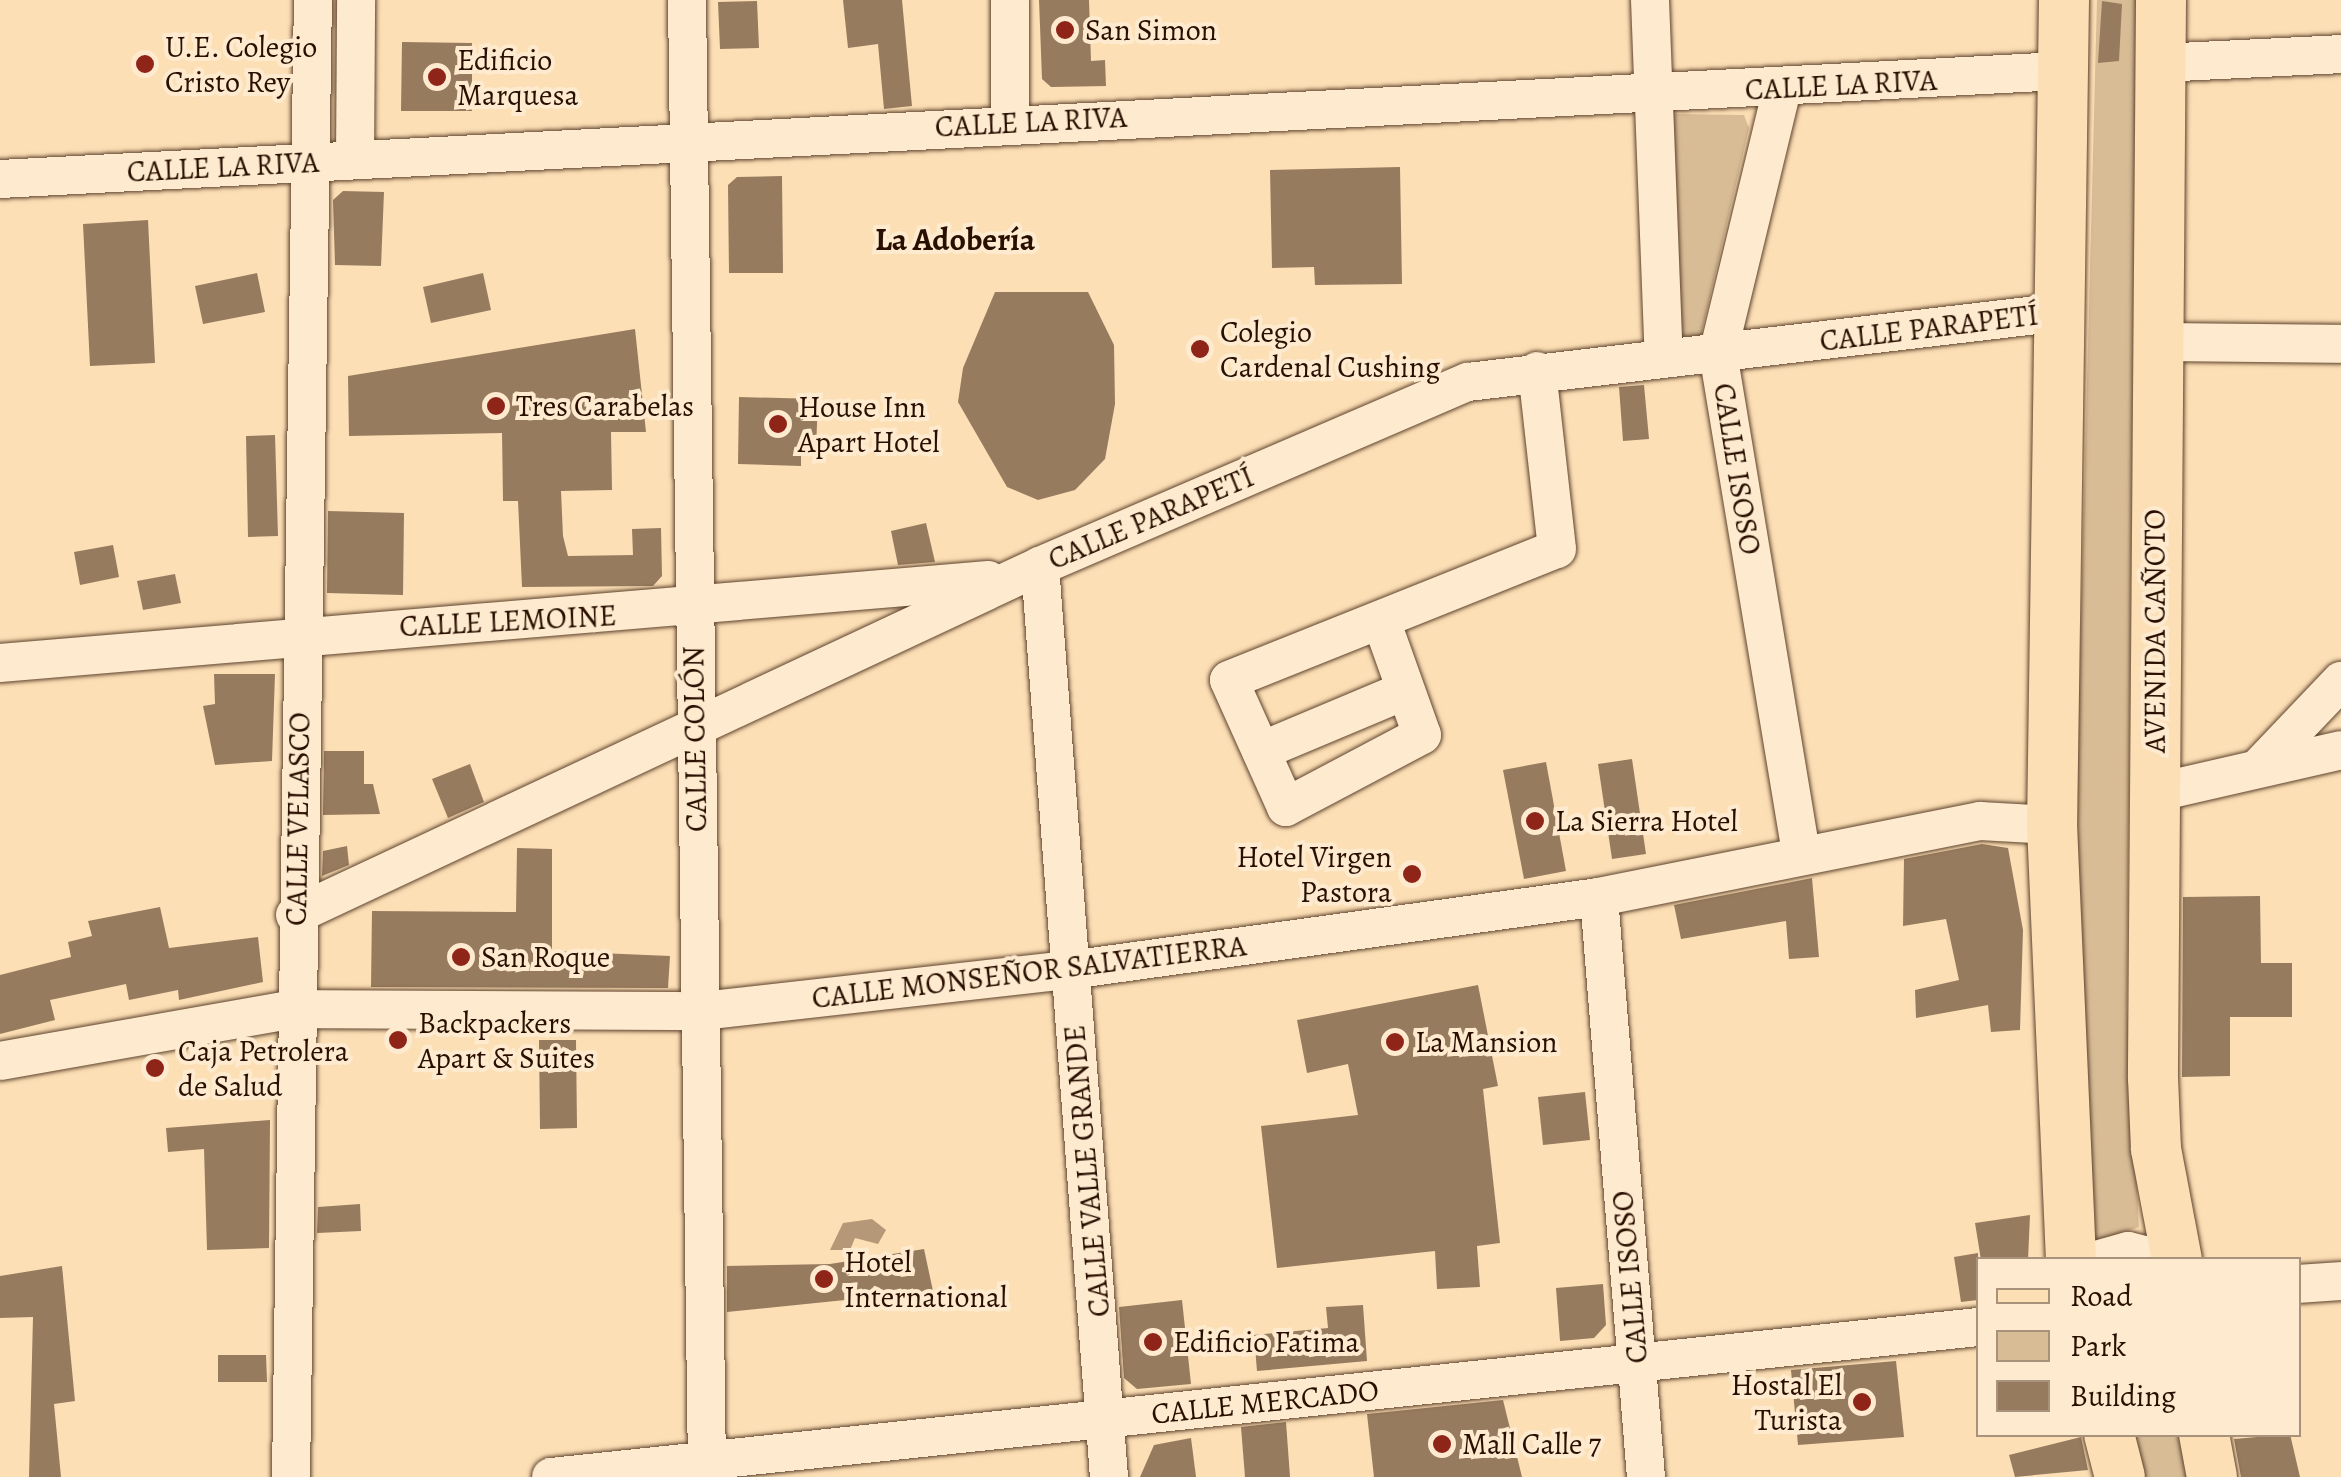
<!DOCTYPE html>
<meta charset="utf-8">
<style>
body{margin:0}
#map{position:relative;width:2341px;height:1477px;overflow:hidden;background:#fcdfb5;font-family:Alegreya,serif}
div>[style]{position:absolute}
.green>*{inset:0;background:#d8bc96}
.water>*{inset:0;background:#b59877}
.building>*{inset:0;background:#977b5e}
.roads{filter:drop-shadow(0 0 2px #5e432d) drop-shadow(0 0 2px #5e432d)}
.minor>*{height:38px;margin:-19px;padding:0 19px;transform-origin:19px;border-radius:19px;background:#fdeacf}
.major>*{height:50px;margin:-25px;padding:0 25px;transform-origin:25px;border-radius:25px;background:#fcdfb5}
.dots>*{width:28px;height:28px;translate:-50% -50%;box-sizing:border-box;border:5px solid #fdeacf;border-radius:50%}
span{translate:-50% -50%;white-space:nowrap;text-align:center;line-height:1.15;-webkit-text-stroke:8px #fdeacf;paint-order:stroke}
.poi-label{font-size:30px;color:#2a0f00}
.left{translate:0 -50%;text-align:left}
.right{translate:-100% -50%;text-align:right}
.street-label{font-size:30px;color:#2a0f00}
.neighbourhood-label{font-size:32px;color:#2a0f00;font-weight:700}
.legend{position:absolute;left:1976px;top:1257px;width:325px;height:180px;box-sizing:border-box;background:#fdeacf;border:2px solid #a9927c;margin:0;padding:12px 18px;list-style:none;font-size:30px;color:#2a0f00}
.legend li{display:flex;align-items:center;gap:20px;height:50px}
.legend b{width:50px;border:2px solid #a9927c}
</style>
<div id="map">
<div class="green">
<div style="clip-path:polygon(2097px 0,2136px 0,2127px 1007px,2139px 1227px,2092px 1243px,2078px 1016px,2078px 733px)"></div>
<div style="clip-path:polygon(1674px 114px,1744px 115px,1749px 128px,1700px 339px,1677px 338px)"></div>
<div style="clip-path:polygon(2127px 1435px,2191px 1435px,2200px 1477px,2139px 1477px)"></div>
</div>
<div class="water">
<div style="clip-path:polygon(872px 1219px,886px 1230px,878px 1244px,855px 1238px,850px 1250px,830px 1250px,843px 1223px)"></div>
</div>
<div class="building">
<div style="clip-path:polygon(843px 0,902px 0,912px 106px,884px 109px,878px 44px,848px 48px)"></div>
<div style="clip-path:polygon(1039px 0,1089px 0,1091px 61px,1105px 60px,1106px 86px,1051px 87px,1042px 79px)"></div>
<div style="clip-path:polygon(757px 1px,759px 48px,720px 49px,718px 2px)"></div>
<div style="clip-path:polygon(2102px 1px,2122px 4px,2119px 61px,2098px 63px)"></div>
<div style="clip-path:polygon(402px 42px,472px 43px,472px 111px,401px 111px)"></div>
<div style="clip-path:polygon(1400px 167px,1402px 284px,1315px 285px,1314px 267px,1272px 268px,1270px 170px)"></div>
<div style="clip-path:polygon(782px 176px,783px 273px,729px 273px,728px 185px,737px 177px)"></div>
<div style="clip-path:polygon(343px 191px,384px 192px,381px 266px,335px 265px,333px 200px)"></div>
<div style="clip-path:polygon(148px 220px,155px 363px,90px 366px,83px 224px)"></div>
<div style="clip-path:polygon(257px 273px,265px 312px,203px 324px,195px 286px)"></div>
<div style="clip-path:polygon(483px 273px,491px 310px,431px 323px,423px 287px)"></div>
<div style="clip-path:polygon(995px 292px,1088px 292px,1114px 345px,1115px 404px,1105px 459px,1075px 490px,1038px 500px,1007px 487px,958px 402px,963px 368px)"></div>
<div style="clip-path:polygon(635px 329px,646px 432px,611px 432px,612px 490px,561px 491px,563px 536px,568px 556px,633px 555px,632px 529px,661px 528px,662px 576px,653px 586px,522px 587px,518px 501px,503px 501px,502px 433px,349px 436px,348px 376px)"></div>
<div style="clip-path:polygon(1644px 385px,1649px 439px,1623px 441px,1619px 387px)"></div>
<div style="clip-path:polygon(739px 397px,818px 399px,816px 449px,801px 448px,801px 466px,738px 464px)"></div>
<div style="clip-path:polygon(275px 435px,278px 536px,248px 537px,246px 436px)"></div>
<div style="clip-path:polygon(328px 511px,404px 513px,403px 595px,327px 593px)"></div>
<div style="clip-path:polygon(926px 523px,935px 562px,898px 565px,891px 531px)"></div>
<div style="clip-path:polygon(113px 545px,119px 577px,80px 585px,74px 552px)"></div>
<div style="clip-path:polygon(175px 574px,181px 603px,143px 610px,137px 581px)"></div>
<div style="clip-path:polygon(214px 674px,275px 674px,272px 761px,215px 765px,203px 706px,215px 704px)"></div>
<div style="clip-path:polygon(324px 751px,364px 751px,364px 784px,373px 784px,380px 814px,323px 815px)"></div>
<div style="clip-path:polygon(1632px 759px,1646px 854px,1612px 859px,1598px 764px)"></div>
<div style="clip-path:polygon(1546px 762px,1566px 871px,1524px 879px,1503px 770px)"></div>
<div style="clip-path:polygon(470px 764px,484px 802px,448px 818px,432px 779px)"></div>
<div style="clip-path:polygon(1982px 844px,2008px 848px,2023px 930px,2020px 1030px,1991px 1032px,1988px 1005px,1916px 1018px,1915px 990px,1959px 980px,1946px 919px,1903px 926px,1904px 859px)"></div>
<div style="clip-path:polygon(347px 846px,349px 865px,322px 876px,323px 851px)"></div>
<div style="clip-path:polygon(517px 848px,552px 849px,552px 951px,670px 956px,668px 988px,371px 987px,372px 911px,516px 912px)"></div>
<div style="clip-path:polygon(1812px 878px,1819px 957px,1789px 959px,1786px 921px,1681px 939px,1674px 905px)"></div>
<div style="clip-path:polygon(2260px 896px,2261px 963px,2292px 963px,2292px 1017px,2230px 1017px,2230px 1076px,2182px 1077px,2183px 897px)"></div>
<div style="clip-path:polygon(160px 907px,169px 948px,258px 937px,263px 982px,179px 1000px,178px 990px,129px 1000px,126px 984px,50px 1000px,55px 1020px,0 1034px,0 975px,71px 957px,68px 942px,92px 936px,88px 921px)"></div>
<div style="clip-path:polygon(1478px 985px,1498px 1086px,1483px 1089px,1500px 1243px,1477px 1246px,1480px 1287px,1437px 1289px,1435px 1251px,1277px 1268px,1261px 1126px,1358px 1115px,1348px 1064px,1307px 1073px,1297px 1020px)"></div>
<div style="clip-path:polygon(539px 1040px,576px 1040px,577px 1128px,540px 1129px)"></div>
<div style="clip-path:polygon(1585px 1092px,1590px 1140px,1543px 1145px,1538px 1097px)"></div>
<div style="clip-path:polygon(270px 1120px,269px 1248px,207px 1250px,204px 1149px,168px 1152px,166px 1128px)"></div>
<div style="clip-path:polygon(360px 1204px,361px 1231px,317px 1233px,318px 1207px)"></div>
<div style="clip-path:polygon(2030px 1215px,2028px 1260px,1981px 1260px,1975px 1223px)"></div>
<div style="clip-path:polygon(924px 1249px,933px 1291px,727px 1312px,727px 1266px,830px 1264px)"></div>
<div style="clip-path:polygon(1978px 1253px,1978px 1300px,1961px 1302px,1954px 1257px)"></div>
<div style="clip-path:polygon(62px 1266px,75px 1401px,54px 1404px,61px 1477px,29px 1477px,33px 1317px,0 1318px,0 1276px)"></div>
<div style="clip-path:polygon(1603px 1284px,1606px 1325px,1594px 1338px,1560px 1341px,1556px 1288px)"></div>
<div style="clip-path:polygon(1182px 1300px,1191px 1384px,1137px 1389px,1124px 1378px,1119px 1307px)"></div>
<div style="clip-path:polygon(1363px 1305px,1367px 1361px,1257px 1371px,1254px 1335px,1328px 1328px,1326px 1307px)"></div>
<div style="clip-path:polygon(218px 1355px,266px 1355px,267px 1382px,218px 1382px)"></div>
<div style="clip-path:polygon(1896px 1361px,1904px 1437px,1798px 1445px,1791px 1370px)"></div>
<div style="clip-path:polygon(1503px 1400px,1522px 1477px,1374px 1477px,1367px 1414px)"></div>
<div style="clip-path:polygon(1286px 1422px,1290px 1477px,1245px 1477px,1241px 1427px)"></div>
<div style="clip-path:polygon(2290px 1434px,2300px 1477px,2241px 1477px,2234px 1439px)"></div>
<div style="clip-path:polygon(2081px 1437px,2088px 1470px,2015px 1477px,2009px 1455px)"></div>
<div style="clip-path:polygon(1191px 1438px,1196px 1477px,1140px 1477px,1154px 1445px)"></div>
</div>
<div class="roads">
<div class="minor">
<div style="left:687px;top:0;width:1477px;rotate:89.22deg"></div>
<div style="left:1650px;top:0;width:357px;rotate:87.8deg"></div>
<div style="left:2159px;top:63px;width:182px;rotate:-2.8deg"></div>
<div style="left:1782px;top:89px;width:272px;rotate:103.6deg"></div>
<div style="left:1718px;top:353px;width:507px;rotate:80.57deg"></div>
<div style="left:1010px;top:123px;width:123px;rotate:-90deg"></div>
<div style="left:355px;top:160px;width:160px;rotate:-89.6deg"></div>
<div style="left:0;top:179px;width:2066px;rotate:-3deg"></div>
<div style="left:2157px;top:342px;width:184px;rotate:0.6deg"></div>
<div style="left:1040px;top:566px;width:914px;rotate:85.67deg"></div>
<div style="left:1381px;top:620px;width:122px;rotate:70.4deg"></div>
<div style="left:1422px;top:735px;width:154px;rotate:152.1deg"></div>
<div style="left:1286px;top:807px;width:139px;rotate:-114.2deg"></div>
<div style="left:1229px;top:680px;width:353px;rotate:-21.8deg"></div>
<div style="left:1557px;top:549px;width:179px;rotate:-96.4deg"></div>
<div style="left:0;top:663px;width:992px;rotate:-4.8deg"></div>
<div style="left:1261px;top:751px;width:155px;rotate:-22.8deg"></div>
<div style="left:2259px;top:767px;width:119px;rotate:-46.4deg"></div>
<div style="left:2154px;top:793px;width:192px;rotate:-12.9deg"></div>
<div style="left:1599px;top:897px;width:582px;rotate:85.37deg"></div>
<div style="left:295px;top:915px;width:823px;rotate:-25.1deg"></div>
<div style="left:1040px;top:566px;width:466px;rotate:-23.3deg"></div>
<div style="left:1468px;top:382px;width:598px;rotate:-6.72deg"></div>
<div style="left:0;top:1061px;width:299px;rotate:-10deg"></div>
<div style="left:294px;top:1009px;width:408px;rotate:0.3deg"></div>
<div style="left:702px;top:1011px;width:370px;rotate:-6.4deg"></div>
<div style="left:1070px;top:970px;width:534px;rotate:-7.86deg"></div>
<div style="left:1599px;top:897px;width:389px;rotate:-11.3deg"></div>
<div style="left:1980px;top:821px;width:72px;rotate:3.2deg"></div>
<div style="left:2096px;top:1260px;width:33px;rotate:-16deg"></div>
<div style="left:2128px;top:1251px;width:37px;rotate:14deg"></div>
<div style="left:2298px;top:1284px;width:43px;rotate:-4deg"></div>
<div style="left:291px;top:1477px;width:1477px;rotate:-89.15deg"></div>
<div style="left:551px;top:1477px;width:1435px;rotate:-6deg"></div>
</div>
<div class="major">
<div style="left:2064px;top:0;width:825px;rotate:90.83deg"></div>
<div style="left:2052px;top:825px;width:435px;rotate:87.5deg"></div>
<div style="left:2161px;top:0;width:1078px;rotate:90.43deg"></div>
<div style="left:2153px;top:1078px;width:71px;rotate:87.6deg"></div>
<div style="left:2156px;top:1149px;width:113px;rotate:79.3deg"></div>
<div style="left:2109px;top:1434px;width:44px;rotate:75.7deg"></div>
<div style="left:2204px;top:1434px;width:44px;rotate:79.5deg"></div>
</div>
</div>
<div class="dots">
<div style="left:1065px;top:30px;background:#8f2418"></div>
<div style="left:145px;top:64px;background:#8f2418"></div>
<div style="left:437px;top:77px;background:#8f2418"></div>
<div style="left:1200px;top:349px;background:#8f2418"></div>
<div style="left:496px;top:406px;background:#8f2418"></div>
<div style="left:778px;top:424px;background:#8f2418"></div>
<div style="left:1535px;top:821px;background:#8f2418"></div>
<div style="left:1412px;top:874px;background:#8f2418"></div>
<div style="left:461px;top:957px;background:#8f2418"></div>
<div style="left:398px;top:1040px;background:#8f2418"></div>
<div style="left:1395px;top:1042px;background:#8f2418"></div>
<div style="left:155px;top:1068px;background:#8f2418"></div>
<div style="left:824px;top:1279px;background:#8f2418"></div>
<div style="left:1153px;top:1342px;background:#8f2418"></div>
<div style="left:1862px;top:1402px;background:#8f2418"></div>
<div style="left:1442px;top:1444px;background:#8f2418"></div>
</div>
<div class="poi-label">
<span class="left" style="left:1085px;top:30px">San Simon</span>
<span class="left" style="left:165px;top:64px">U.E. Colegio<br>Cristo Rey</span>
<span class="left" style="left:457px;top:77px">Edificio<br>Marquesa</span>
<span class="left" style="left:1220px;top:349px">Colegio<br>Cardenal Cushing</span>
<span class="left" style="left:516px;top:406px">Tres Carabelas</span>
<span class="left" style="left:798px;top:424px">House Inn<br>Apart Hotel</span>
<span class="left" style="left:1555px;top:821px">La Sierra Hotel</span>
<span class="right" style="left:1392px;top:874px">Hotel Virgen<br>Pastora</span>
<span class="left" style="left:481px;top:957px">San Roque</span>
<span class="left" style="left:418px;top:1040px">Backpackers<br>Apart &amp; Suites</span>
<span class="left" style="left:1415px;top:1042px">La Mansion</span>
<span class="left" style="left:178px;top:1068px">Caja Petrolera<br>de Salud</span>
<span class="left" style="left:844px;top:1279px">Hotel<br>International</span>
<span class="left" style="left:1173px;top:1342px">Edificio Fatima</span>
<span class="right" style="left:1842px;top:1402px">Hostal El<br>Turista</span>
<span class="left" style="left:1462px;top:1444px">Mall Calle 7</span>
</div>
<div class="street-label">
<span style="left:1841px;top:85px;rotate:-3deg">CALLE LA RIVA</span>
<span style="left:1031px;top:122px;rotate:-3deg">CALLE LA RIVA</span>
<span style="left:223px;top:167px;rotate:-3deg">CALLE LA RIVA</span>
<span style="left:1929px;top:328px;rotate:-7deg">CALLE PARAPETÍ</span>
<span style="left:1737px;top:469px;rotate:81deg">CALLE ISOSO</span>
<span style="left:1151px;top:518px;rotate:-23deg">CALLE PARAPETÍ</span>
<span style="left:508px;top:621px;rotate:-3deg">CALLE LEMOINE</span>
<span style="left:2155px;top:631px;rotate:-90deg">AVENIDA CAÑOTO</span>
<span style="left:695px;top:739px;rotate:-91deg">CALLE COLÓN</span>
<span style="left:298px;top:819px;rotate:-89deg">CALLE VELASCO</span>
<span style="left:1029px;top:972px;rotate:-7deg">CALLE MONSEÑOR SALVATIERRA</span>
<span style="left:1087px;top:1171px;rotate:-95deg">CALLE VALLE GRANDE</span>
<span style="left:1630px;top:1277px;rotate:-95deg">CALLE ISOSO</span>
<span style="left:1265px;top:1402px;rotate:-6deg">CALLE MERCADO</span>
</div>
<div class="neighbourhood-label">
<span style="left:955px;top:239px">La Adobería</span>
</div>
<ul class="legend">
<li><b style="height:12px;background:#fcdfb5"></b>Road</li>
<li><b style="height:28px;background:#d8bc96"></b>Park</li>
<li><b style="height:28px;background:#977b5e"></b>Building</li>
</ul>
</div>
